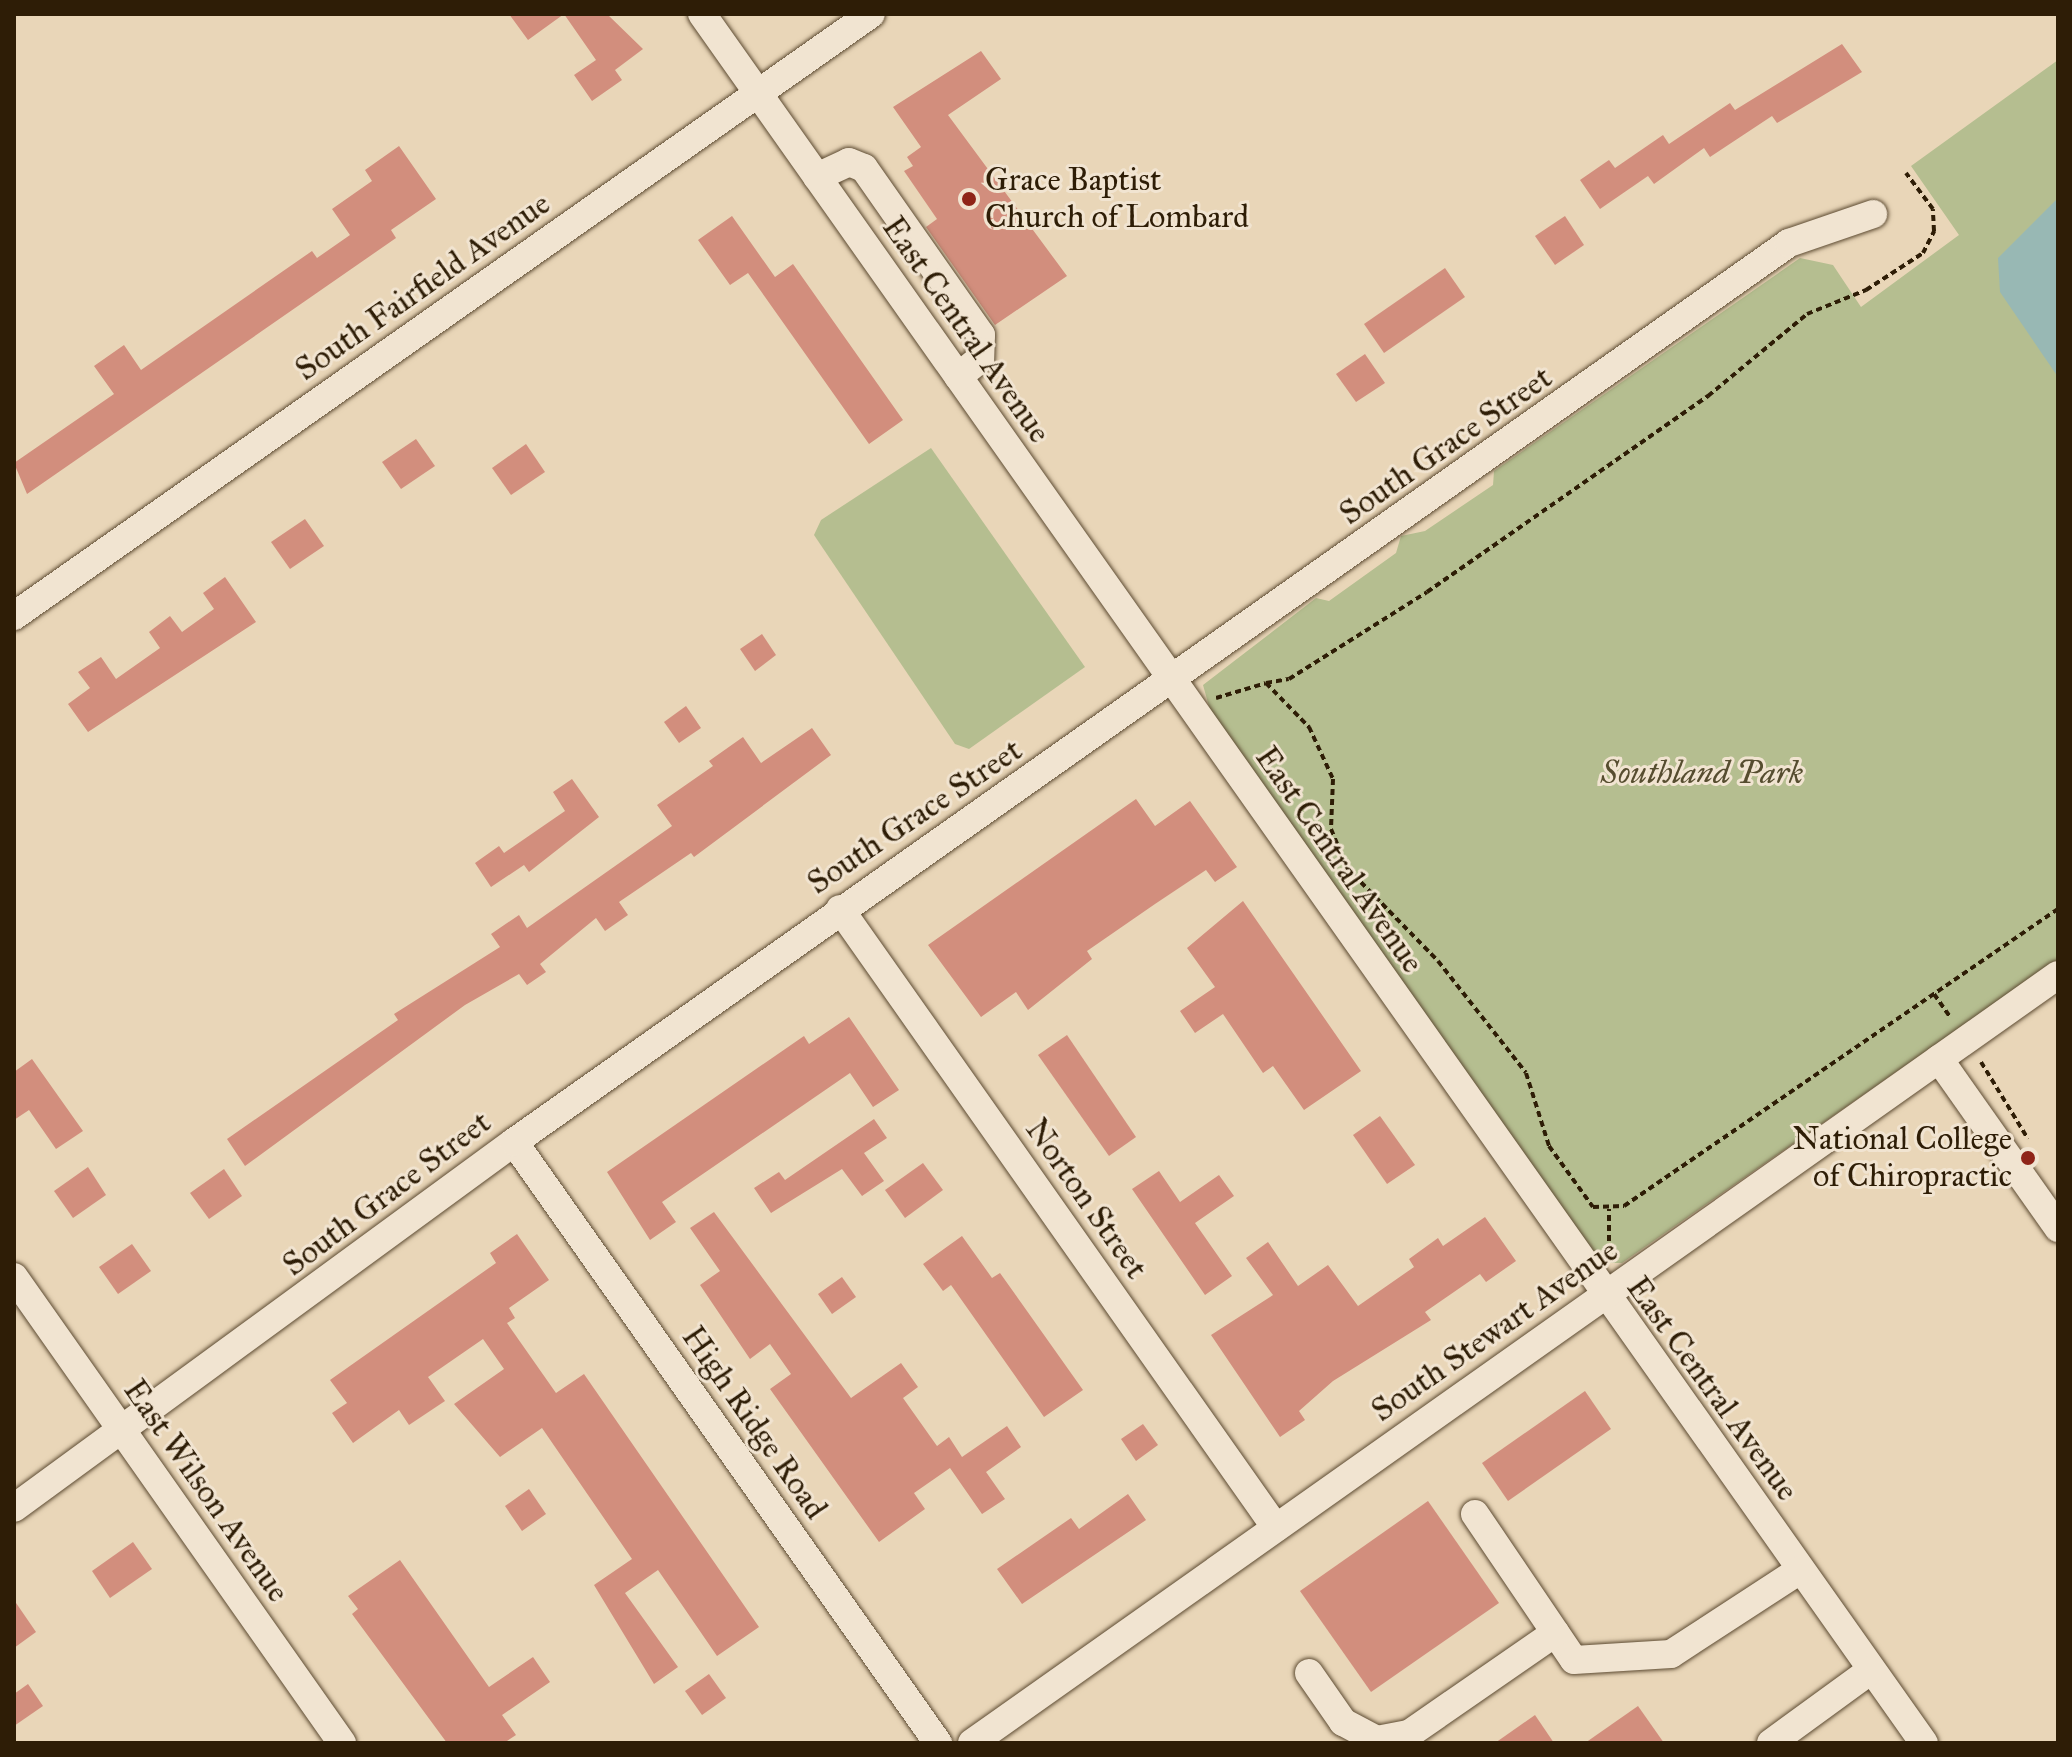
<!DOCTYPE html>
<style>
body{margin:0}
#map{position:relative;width:2072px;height:1757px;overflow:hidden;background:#e9d6b8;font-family:"IM FELL Great Primer",serif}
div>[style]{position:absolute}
.green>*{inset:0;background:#b5be90}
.water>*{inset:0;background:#98b8b4}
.building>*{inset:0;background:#d28e7d}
.path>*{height:4px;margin-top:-2px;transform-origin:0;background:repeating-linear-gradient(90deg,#2e1d06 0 6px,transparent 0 10px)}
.roads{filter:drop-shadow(0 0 2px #5d4b32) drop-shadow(0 0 2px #5d4b32)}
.minor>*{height:28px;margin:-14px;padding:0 14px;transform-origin:14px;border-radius:14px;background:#f1e4d1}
.dots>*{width:22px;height:22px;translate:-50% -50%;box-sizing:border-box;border:4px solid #f1e4d1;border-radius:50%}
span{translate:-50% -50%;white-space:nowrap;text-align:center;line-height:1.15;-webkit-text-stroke:6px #f1e4d1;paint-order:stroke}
.poi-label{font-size:32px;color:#2e1d06}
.left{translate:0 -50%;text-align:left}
.right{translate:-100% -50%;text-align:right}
.street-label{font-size:32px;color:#2e1d06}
.park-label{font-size:32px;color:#564d2f;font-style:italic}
.frame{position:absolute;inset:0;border:16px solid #2e1d06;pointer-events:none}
</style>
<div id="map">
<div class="green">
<div style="clip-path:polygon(2058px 60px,2058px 959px,1622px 1263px,1608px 1263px,1591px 1251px,1210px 710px,1203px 685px,1316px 598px,1329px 601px,1396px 553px,1401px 536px,1425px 531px,1493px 485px,1494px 471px,1800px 258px,1833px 265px,1861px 307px,1959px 235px,1911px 166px)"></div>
<div style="clip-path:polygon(931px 448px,1085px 667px,969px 749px,955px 744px,814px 535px,821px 520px)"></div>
</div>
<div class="water">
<div style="clip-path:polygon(2058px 198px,2058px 377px,2000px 292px,1998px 258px)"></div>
</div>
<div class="building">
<div style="clip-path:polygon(509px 14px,607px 14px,643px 49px,615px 70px,622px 80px,592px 101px,574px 75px,596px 60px,564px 14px,528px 40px)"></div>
<div style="clip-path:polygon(1842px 44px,1862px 72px,1777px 123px,1772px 116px,1710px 157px,1704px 148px,1654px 184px,1648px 176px,1600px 209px,1580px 180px,1609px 160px,1615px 168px,1663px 135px,1669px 144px,1730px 103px,1735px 110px)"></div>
<div style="clip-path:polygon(981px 51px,1001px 79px,948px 115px,1067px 276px,995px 325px,926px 227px,937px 219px,904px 171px,913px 166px,907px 157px,921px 147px,893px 107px)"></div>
<div style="clip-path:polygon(399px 146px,436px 199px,391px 230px,396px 238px,27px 494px,14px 463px,114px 394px,94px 366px,124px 345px,141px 370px,312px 251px,317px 258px,350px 235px,332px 209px,372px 181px,365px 170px)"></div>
<div style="clip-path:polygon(732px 216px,775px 277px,793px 264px,903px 420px,869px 444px,748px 273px,730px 285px,698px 240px)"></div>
<div style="clip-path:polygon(1565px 216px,1584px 245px,1555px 265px,1535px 236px)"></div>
<div style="clip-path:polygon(1445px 268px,1465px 297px,1384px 353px,1364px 324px)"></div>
<div style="clip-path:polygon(1365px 354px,1385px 383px,1356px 402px,1336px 374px)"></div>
<div style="clip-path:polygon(416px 439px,435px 466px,401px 489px,382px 462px)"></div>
<div style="clip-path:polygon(526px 444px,545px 472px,511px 495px,492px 468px)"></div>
<div style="clip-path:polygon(305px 519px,324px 546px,290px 569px,271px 542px)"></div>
<div style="clip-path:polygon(225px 577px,256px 622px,88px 732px,68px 704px,90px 688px,78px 672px,101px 657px,116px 679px,160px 648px,149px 632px,170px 616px,182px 632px,214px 609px,203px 593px)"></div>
<div style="clip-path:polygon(762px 634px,776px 655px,755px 671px,740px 649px)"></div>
<div style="clip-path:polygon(686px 706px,701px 728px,679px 743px,664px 722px)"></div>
<div style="clip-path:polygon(812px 728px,831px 755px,694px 857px,691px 853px,619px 902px,628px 915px,605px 931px,596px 918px,540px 964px,546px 972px,527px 985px,519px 974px,465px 1005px,245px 1166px,227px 1139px,398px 1020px,394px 1014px,500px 947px,491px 934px,519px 915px,527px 928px,672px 826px,657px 805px,713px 766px,709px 761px,743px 737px,761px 763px)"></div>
<div style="clip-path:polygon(572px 779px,599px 817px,529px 872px,524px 865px,491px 887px,475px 863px,499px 846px,504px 853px,565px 811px,553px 792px)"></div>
<div style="clip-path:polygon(1136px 799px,1155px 826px,1190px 801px,1237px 867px,1215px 882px,1206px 870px,1155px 904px,1087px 951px,1092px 959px,1028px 1010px,1016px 992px,981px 1017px,928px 945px)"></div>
<div style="clip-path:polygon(1243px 901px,1361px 1071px,1304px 1110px,1273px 1066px,1263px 1073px,1223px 1014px,1195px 1033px,1180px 1011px,1215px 987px,1187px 948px)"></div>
<div style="clip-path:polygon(849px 1017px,899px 1090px,873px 1107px,850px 1073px,662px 1202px,676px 1222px,650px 1240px,607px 1172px,804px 1036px,809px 1044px)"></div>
<div style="clip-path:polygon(1067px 1035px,1136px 1137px,1109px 1156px,1038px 1055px)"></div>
<div style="clip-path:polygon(32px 1059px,83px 1131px,56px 1149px,29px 1110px,14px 1120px,14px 1072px)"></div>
<div style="clip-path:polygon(1380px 1116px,1415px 1165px,1387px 1184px,1353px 1135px)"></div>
<div style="clip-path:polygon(874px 1119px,887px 1138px,864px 1153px,884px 1181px,862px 1196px,842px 1169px,771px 1213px,754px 1188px,779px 1172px,785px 1180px)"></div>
<div style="clip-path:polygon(923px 1163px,943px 1190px,905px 1218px,885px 1190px)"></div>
<div style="clip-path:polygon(88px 1167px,106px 1195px,73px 1218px,54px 1191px)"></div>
<div style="clip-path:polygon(224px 1169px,242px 1196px,209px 1219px,190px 1193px)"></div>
<div style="clip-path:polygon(1159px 1171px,1180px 1202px,1219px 1175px,1234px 1196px,1195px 1223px,1232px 1276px,1205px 1295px,1132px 1189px)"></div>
<div style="clip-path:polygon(714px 1212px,851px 1398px,901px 1363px,918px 1387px,903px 1398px,937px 1446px,949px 1437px,962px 1457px,1007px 1426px,1021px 1447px,986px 1472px,1005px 1499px,982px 1514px,950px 1468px,914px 1493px,925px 1509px,879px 1542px,770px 1389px,791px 1374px,770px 1344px,750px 1359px,700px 1285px,720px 1271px,690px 1228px)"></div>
<div style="clip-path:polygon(1485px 1217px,1516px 1261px,1486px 1282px,1480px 1274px,1425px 1312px,1431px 1320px,1333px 1381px,1299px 1411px,1305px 1420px,1280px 1437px,1211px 1335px,1273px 1295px,1246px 1258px,1268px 1242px,1298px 1286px,1328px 1265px,1358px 1306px,1414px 1267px,1409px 1259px,1438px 1238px,1443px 1246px)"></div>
<div style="clip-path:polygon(517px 1234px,549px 1280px,509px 1308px,515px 1318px,507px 1323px,556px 1393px,584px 1374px,759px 1627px,717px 1656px,658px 1570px,625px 1593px,678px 1667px,654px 1684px,594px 1585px,632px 1559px,542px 1428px,500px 1457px,454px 1404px,504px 1369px,483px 1339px,428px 1377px,445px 1401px,409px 1425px,399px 1410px,353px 1443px,332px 1413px,347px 1403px,330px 1380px,496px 1263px,490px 1253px)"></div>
<div style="clip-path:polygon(962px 1236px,992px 1278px,1000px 1273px,1083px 1390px,1044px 1417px,951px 1285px,943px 1291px,923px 1264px)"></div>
<div style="clip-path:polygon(132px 1244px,151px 1271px,118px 1294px,99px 1267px)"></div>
<div style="clip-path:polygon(842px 1277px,856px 1297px,832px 1314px,818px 1294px)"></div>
<div style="clip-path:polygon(1585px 1391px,1611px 1429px,1508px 1501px,1482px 1463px)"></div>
<div style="clip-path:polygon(1143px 1424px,1158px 1445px,1136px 1461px,1121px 1439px)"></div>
<div style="clip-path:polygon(529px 1489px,546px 1514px,522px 1531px,505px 1506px)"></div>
<div style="clip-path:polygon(1128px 1494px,1146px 1520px,1022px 1604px,997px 1569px,1071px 1518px,1079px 1529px)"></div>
<div style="clip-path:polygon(1428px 1501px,1499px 1603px,1371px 1692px,1300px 1591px)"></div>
<div style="clip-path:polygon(133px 1542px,152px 1569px,110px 1598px,92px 1571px)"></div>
<div style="clip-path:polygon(400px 1560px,489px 1687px,533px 1657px,550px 1682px,502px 1715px,516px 1735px,504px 1743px,447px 1743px,352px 1614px,358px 1609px,348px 1596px)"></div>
<div style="clip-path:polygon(14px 1600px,36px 1632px,14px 1648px)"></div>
<div style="clip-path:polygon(709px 1674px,726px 1698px,702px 1715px,685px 1691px)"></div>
<div style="clip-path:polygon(28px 1684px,43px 1706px,14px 1726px,14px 1694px)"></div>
<div style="clip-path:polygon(1638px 1706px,1664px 1743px,1585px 1743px)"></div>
<div style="clip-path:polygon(1535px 1715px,1554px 1743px,1495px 1743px)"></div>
</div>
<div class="path">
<div style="left:1266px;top:683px;width:23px;rotate:-10deg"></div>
<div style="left:1289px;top:679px;width:163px;rotate:-32.2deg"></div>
<div style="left:1427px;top:592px;width:343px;rotate:-34.9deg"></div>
<div style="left:1708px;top:396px;width:129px;rotate:-39.6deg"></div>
<div style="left:1807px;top:314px;width:64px;rotate:-22.1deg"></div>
<div style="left:1866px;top:290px;width:68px;rotate:-33deg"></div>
<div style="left:1923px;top:253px;width:25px;rotate:-63deg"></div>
<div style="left:1934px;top:231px;width:22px;rotate:-93deg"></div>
<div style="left:1933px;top:209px;width:45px;rotate:-126.9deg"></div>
<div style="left:1216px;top:698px;width:52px;rotate:-16.7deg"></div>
<div style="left:1266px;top:683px;width:62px;rotate:45.7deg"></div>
<div style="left:1309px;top:727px;width:57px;rotate:65.2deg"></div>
<div style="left:1333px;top:779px;width:50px;rotate:92.3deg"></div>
<div style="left:1331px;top:829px;width:42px;rotate:67.7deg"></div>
<div style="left:1347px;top:868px;width:130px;rotate:45.6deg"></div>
<div style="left:1438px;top:961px;width:142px;rotate:51.8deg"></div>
<div style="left:1526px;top:1073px;width:77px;rotate:72.5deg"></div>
<div style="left:1549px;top:1146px;width:75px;rotate:54.2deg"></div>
<div style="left:1593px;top:1207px;width:31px;rotate:-2deg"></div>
<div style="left:1624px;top:1206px;width:526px;rotate:-34.39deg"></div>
<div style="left:1934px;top:994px;width:29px;rotate:55deg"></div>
<div style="left:1981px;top:1062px;width:90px;rotate:58.6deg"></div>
<div style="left:1609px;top:1251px;width:42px;rotate:-90deg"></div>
</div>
<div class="roads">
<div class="minor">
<div style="left:702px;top:14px;width:2117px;rotate:54.75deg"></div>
<div style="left:817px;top:177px;width:35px;rotate:-25deg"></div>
<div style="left:849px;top:162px;width:16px;rotate:22deg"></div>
<div style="left:864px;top:168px;width:204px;rotate:55deg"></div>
<div style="left:981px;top:335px;width:24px;rotate:92deg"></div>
<div style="left:980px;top:359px;width:28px;rotate:141deg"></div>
<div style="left:14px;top:616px;width:1047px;rotate:-35.09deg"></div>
<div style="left:840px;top:909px;width:757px;rotate:54.84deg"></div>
<div style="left:1939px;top:1059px;width:207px;rotate:54.8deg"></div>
<div style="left:514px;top:1142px;width:736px;rotate:54.8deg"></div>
<div style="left:14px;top:1277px;width:570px;rotate:54.86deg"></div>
<div style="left:14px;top:1508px;width:620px;rotate:-36.2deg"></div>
<div style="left:514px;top:1142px;width:1560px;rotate:-35.19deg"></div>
<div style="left:1789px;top:243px;width:89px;rotate:-19deg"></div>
<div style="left:1475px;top:1514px;width:176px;rotate:55.9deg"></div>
<div style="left:1574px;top:1660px;width:97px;rotate:-3.5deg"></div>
<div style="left:1671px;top:1654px;width:154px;rotate:-33.1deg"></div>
<div style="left:1309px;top:1673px;width:60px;rotate:55.2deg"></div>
<div style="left:1343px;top:1722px;width:38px;rotate:28deg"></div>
<div style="left:1377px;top:1740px;width:33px;rotate:-11deg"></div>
<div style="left:1409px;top:1734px;width:178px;rotate:-34.7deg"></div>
<div style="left:972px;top:1743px;width:1330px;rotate:-35.27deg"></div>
<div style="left:1771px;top:1743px;width:124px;rotate:-36.1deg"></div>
</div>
</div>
<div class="dots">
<div style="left:969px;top:199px;background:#8f2418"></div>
<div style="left:2028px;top:1158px;background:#8f2418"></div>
</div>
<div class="poi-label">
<span class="left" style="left:985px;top:199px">Grace Baptist<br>Church of Lombard</span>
<span class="right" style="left:2012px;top:1158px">National College<br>of Chiropractic</span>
</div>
<div class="street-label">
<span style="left:423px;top:287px;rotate:-35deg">South Fairfield Avenue</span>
<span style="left:966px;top:330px;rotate:55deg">East Central Avenue</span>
<span style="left:1446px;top:446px;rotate:-35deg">South Grace Street</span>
<span style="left:915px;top:817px;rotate:-34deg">South Grace Street</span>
<span style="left:1339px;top:860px;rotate:55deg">East Central Avenue</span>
<span style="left:387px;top:1194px;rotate:-37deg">South Grace Street</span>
<span style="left:1086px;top:1199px;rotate:55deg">Norton Street</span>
<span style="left:1495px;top:1331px;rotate:-35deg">South Stewart Avenue</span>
<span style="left:1712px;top:1389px;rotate:54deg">East Central Avenue</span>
<span style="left:754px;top:1423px;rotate:55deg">High Ridge Road</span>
<span style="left:206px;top:1491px;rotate:55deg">East Wilson Avenue</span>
</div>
<div class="park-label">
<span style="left:1702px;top:773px">Southland Park</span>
</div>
<div class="frame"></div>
</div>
